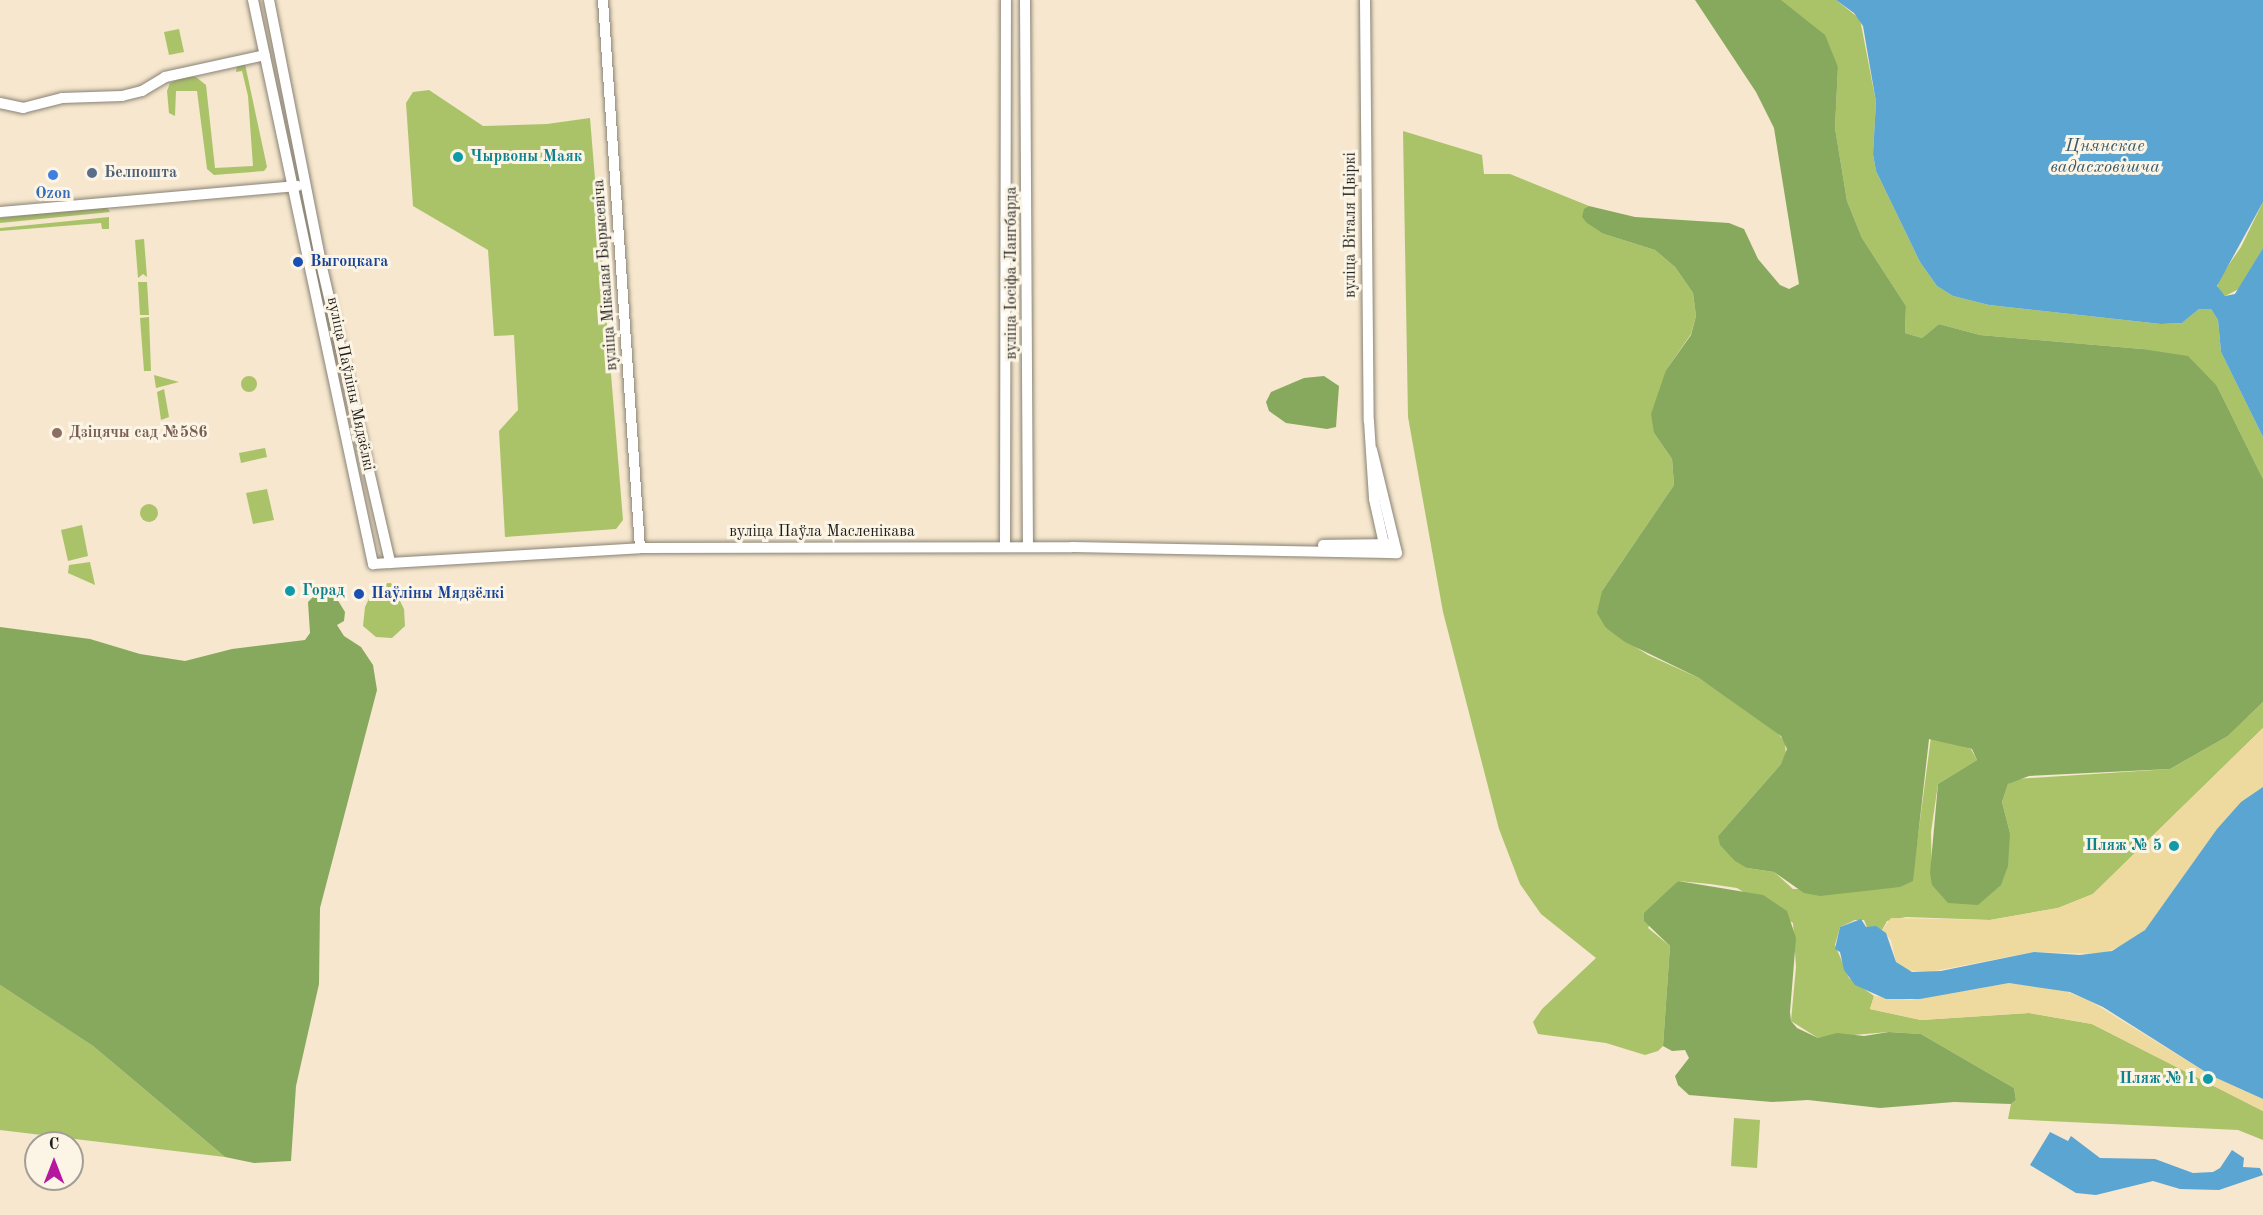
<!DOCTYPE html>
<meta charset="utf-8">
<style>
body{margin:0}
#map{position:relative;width:2263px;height:1215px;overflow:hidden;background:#f6e7ce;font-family:"Old Standard TT",serif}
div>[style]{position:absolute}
.green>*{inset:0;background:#aac369}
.round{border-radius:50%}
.forest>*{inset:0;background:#87a95d}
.sand>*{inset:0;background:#eeda9e}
.water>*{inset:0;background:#5aa5d2}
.roads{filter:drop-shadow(0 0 2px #898275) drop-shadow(0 0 2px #898275)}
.minor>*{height:10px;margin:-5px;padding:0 5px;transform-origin:5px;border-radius:5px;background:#fff}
.dots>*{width:16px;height:16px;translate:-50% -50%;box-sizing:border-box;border:3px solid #fcf5e5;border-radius:50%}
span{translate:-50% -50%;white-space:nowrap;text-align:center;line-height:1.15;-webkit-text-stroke:6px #fcf5e5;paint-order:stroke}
.culture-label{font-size:16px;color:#0d838f;font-weight:700}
.left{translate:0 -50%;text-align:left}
.right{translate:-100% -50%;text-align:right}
.service-label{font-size:16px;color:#4e5e75;font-weight:700}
.shop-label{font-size:16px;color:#366cbe;font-weight:700}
.street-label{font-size:16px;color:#1c1c1c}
.transit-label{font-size:16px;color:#164399;font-weight:700}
.education-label{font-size:16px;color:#785e54;font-weight:700}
.water-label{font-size:18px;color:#385a6e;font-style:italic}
.north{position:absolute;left:24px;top:1131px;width:60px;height:60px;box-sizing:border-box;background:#fcf5e5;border:2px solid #a29e95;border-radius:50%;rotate:0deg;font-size:16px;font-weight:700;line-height:24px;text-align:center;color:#1c1c1c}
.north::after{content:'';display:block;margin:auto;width:21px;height:27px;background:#b5179e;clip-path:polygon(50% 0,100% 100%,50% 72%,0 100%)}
</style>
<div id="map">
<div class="green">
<div style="clip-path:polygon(1781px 0,1836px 0,1860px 19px,1876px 102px,1873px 154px,1876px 171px,1920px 262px,1937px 286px,1953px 296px,1989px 305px,2161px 324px,2182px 323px,2199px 309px,2211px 309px,2218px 320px,2221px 352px,2263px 437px,2263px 479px,2217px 386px,2142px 349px,1980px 335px,1939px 324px,1922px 338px,1905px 333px,1906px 306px,1862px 238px,1847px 201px,1835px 128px,1838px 67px)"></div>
<div style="clip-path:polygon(179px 29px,184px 52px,169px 55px,164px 32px)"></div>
<div style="clip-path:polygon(245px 64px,267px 167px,264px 171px,214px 175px,207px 169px,197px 91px,176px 91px,175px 116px,169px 113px,167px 91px,170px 83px,187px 76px,196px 77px,206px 85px,215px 168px,253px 166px,248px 96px,242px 71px,236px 72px,237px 66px)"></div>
<div style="clip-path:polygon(429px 90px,483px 126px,547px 124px,590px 118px,623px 520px,616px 529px,505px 537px,499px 431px,518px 410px,514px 335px,494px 336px,488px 250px,413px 206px,406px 103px,413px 92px)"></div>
<div style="clip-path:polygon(1403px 131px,1482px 155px,1484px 174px,1510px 174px,1589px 206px,1584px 210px,1604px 234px,1655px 250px,1675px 267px,1693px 293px,1696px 316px,1691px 334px,1666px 370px,1654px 433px,1672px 459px,1674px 485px,1602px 591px,1606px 628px,1648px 655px,1699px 678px,1772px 726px,1785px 742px,1786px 756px,1781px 764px,1718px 836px,1747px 868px,1774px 872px,1793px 889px,1880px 889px,1912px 881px,1931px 737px,1971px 749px,1977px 760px,1938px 784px,1931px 832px,1932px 885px,2010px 833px,2002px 802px,2008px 784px,2016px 779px,2170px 769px,2228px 736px,2263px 702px,2263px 728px,2093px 894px,2058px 908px,1990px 920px,1906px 917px,1887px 921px,1882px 930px,1867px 927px,1864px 920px,1855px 920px,1840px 927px,1835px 945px,1849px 978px,1874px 996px,1870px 1009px,1921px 1020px,2029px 1013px,2092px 1024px,2263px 1111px,2263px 1140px,2238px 1130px,2008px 1119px,2011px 1104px,2016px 1100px,2014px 1088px,1921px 1034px,1889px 1032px,1818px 1038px,1791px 1021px,1796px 967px,1793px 923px,1737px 888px,1710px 884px,1678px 881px,1663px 897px,1648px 928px,1670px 946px,1663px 1046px,1658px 1051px,1645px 1055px,1606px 1043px,1538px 1034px,1533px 1022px,1542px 1009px,1596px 958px,1541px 914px,1520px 884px,1499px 829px,1443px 612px,1408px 417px)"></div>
<div style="clip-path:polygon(2263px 202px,2263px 248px,2239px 289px,2225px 296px,2217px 289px,2219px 279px,2241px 247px)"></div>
<div style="clip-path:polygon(106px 206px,110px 212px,0 223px,0 218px)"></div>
<div style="clip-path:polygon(109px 217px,109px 229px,102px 229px,101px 223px,0 231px,0 228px)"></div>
<div style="clip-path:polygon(144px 239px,147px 277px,143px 274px,138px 278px,135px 240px)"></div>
<div style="clip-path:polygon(138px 282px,147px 282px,149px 315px,140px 315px)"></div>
<div style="clip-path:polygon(149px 317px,151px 371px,144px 371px,140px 318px)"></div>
<div style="clip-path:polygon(154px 375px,179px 382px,156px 388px)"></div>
<div class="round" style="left:241px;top:376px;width:16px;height:16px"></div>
<div style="clip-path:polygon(164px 389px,169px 417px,161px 420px,157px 392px)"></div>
<div style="clip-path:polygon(265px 448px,267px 457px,241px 463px,239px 453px)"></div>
<div style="clip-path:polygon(267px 489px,274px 520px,253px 524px,246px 493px)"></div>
<div class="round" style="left:140px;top:504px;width:18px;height:18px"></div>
<div style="clip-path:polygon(82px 525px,88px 556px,68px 561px,61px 530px)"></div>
<div style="clip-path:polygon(90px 562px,95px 585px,68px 573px,69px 565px)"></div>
<div style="clip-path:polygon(391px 583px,404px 609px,405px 626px,392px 638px,376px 637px,363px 626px,365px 607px,376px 584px)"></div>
<div style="clip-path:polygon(0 985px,93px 1046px,225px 1157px,0 1130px)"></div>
<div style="clip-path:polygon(1734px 1118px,1760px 1120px,1757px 1168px,1731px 1166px)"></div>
</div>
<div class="forest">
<div style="clip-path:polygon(1695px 0,1781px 0,1825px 35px,1838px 67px,1835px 128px,1847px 201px,1862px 238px,1906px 306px,1905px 333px,1922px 338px,1939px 324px,1980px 335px,2142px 349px,2188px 356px,2217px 386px,2263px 479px,2263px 702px,2228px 736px,2170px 769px,2029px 776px,2008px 784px,2002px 802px,2010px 833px,2008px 866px,2001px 885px,1978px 905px,1948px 903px,1932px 885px,1930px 873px,1938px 784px,1977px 760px,1972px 749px,1929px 739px,1913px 881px,1900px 887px,1820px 896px,1804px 893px,1774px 872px,1747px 868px,1735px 861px,1720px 845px,1718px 836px,1781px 764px,1787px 749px,1781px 736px,1699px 678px,1625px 642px,1606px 628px,1597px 613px,1602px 591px,1674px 485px,1672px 459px,1654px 433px,1651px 414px,1666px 370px,1691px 335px,1696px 316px,1693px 293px,1675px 267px,1655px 250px,1604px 234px,1587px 223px,1582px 217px,1584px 209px,1589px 206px,1635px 217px,1729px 223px,1744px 229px,1758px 259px,1780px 285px,1789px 289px,1799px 284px,1774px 128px,1756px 92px)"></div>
<div style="clip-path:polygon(1324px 376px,1339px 386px,1336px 427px,1327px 429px,1286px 423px,1269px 411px,1266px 402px,1271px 392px,1304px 378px)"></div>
<div style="clip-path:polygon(318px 592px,334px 594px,345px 612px,344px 621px,337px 625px,344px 636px,361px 647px,373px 665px,377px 690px,320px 908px,319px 984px,296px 1086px,291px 1161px,254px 1163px,225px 1157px,93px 1046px,0 985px,0 627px,90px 639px,140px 654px,185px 661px,232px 649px,305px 640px,310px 633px,308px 602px)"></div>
<div style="clip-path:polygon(1678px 881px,1763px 895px,1787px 911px,1796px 938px,1790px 1012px,1791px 1021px,1797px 1028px,1818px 1038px,1837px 1033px,1864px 1036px,1889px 1032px,1921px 1034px,2014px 1088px,2016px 1100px,2011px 1104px,1954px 1102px,1880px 1108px,1808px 1100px,1772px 1102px,1689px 1095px,1678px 1085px,1675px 1076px,1689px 1058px,1685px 1050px,1672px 1051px,1663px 1046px,1670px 946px,1644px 921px,1644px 913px)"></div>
</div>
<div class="sand">
<div style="clip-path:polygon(2263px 728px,2263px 787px,2229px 815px,2145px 930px,2130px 942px,2102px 954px,2034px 952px,1929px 972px,1905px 970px,1896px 962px,1891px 940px,1882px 930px,1891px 918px,1990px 920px,2058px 908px,2093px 894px)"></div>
<div style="clip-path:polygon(2009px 983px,2058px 988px,2090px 1001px,2212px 1076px,2263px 1099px,2263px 1111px,2092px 1024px,2029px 1013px,1921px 1020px,1870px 1009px,1874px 996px,1910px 1000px)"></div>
</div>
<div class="water">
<div style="clip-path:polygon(1836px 0,2263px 0,2263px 202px,2217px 286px,2225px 296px,2235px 294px,2263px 248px,2263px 437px,2221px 352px,2218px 320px,2211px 309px,2199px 309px,2182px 323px,2161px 324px,1989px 305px,1953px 296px,1937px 286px,1920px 262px,1876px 171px,1873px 154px,1876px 102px,1863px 26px,1854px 13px)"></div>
<div style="clip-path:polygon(2263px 787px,2263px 1099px,2212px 1076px,2103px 1007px,2070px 992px,2009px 983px,1920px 999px,1886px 999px,1855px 985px,1844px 970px,1840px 952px,1835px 949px,1840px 927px,1861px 919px,1866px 927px,1876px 926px,1886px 933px,1896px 962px,1912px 972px,1941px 971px,2034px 952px,2080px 955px,2112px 951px,2145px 930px,2217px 829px,2241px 802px)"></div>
<div style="clip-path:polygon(2050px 1132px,2068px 1141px,2071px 1136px,2100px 1158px,2155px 1159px,2193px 1173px,2213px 1172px,2220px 1168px,2232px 1150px,2244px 1158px,2243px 1167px,2260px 1168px,2263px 1175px,2219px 1190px,2180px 1189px,2153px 1181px,2096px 1195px,2076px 1193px,2030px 1165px)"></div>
</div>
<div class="roads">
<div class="minor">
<div style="left:253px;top:0;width:577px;rotate:77.99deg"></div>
<div style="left:373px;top:564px;width:267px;rotate:-3.4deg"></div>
<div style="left:640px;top:548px;width:432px;rotate:-0.1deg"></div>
<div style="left:1072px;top:547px;width:325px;rotate:1.1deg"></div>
<div style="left:1397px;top:553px;width:106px;rotate:-103.6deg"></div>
<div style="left:269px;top:0;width:268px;rotate:78.8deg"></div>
<div style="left:321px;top:263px;width:308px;rotate:77deg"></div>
<div style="left:603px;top:0;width:549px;rotate:86.14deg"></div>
<div style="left:1025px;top:0;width:546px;rotate:89.69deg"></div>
<div style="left:1365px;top:0;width:421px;rotate:89.5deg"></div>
<div style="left:1369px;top:421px;width:78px;rotate:86.3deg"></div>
<div style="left:1374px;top:499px;width:55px;rotate:77.5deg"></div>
<div style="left:0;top:103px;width:24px;rotate:12deg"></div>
<div style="left:23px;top:108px;width:40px;rotate:-14.4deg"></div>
<div style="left:62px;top:98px;width:60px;rotate:-1.9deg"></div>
<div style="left:122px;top:96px;width:21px;rotate:-14deg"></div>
<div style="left:142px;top:91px;width:27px;rotate:-31deg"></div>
<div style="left:165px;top:77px;width:102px;rotate:-12.4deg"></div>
<div style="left:0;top:212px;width:299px;rotate:-5deg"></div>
<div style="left:1323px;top:545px;width:68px;rotate:-0.8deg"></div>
<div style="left:1005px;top:546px;width:546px;rotate:-89.9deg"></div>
</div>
</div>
<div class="dots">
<div style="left:458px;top:157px;background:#0f9aa8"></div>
<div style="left:92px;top:173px;background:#5c6f8a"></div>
<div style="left:53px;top:175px;background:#3f7fe0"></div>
<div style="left:298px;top:262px;background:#1a4fb4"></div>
<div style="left:57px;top:433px;background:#8d6e63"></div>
<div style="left:290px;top:591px;background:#0f9aa8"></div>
<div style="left:359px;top:594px;background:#1a4fb4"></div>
<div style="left:2174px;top:846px;background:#0f9aa8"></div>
<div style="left:2208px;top:1079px;background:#0f9aa8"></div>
</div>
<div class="culture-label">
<span class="left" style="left:470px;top:157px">Чырвоны Маяк</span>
<span class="left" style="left:302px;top:591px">Горад</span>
<span class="right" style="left:2162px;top:846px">Пляж № 5</span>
<span class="right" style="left:2196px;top:1079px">Пляж № 1</span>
</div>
<div class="service-label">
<span class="left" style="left:104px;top:173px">Белпошта</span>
</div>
<div class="shop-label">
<span style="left:53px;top:194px">Ozon</span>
</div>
<div class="street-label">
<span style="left:1351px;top:225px;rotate:-90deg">вуліца Віталя Цвіркі</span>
<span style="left:1012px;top:273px;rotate:-90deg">вуліца Іосіфа Лангбарда</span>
<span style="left:606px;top:275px;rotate:-94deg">вуліца Мікалая Барысевіча</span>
<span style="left:350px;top:384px;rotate:78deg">вуліца Паўліны Мядзёлкі</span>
<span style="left:822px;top:532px">вуліца Паўла Масленікава</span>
</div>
<div class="transit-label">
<span class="left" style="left:310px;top:262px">Выгоцкага</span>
<span class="left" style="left:371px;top:594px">Паўліны Мядзёлкі</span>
</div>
<div class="education-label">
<span class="left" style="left:69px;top:433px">Дзіцячы сад №586</span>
</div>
<div class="water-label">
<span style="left:2105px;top:157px">Цнянскае<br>вадасховішча</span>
</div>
<div class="north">С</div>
</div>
